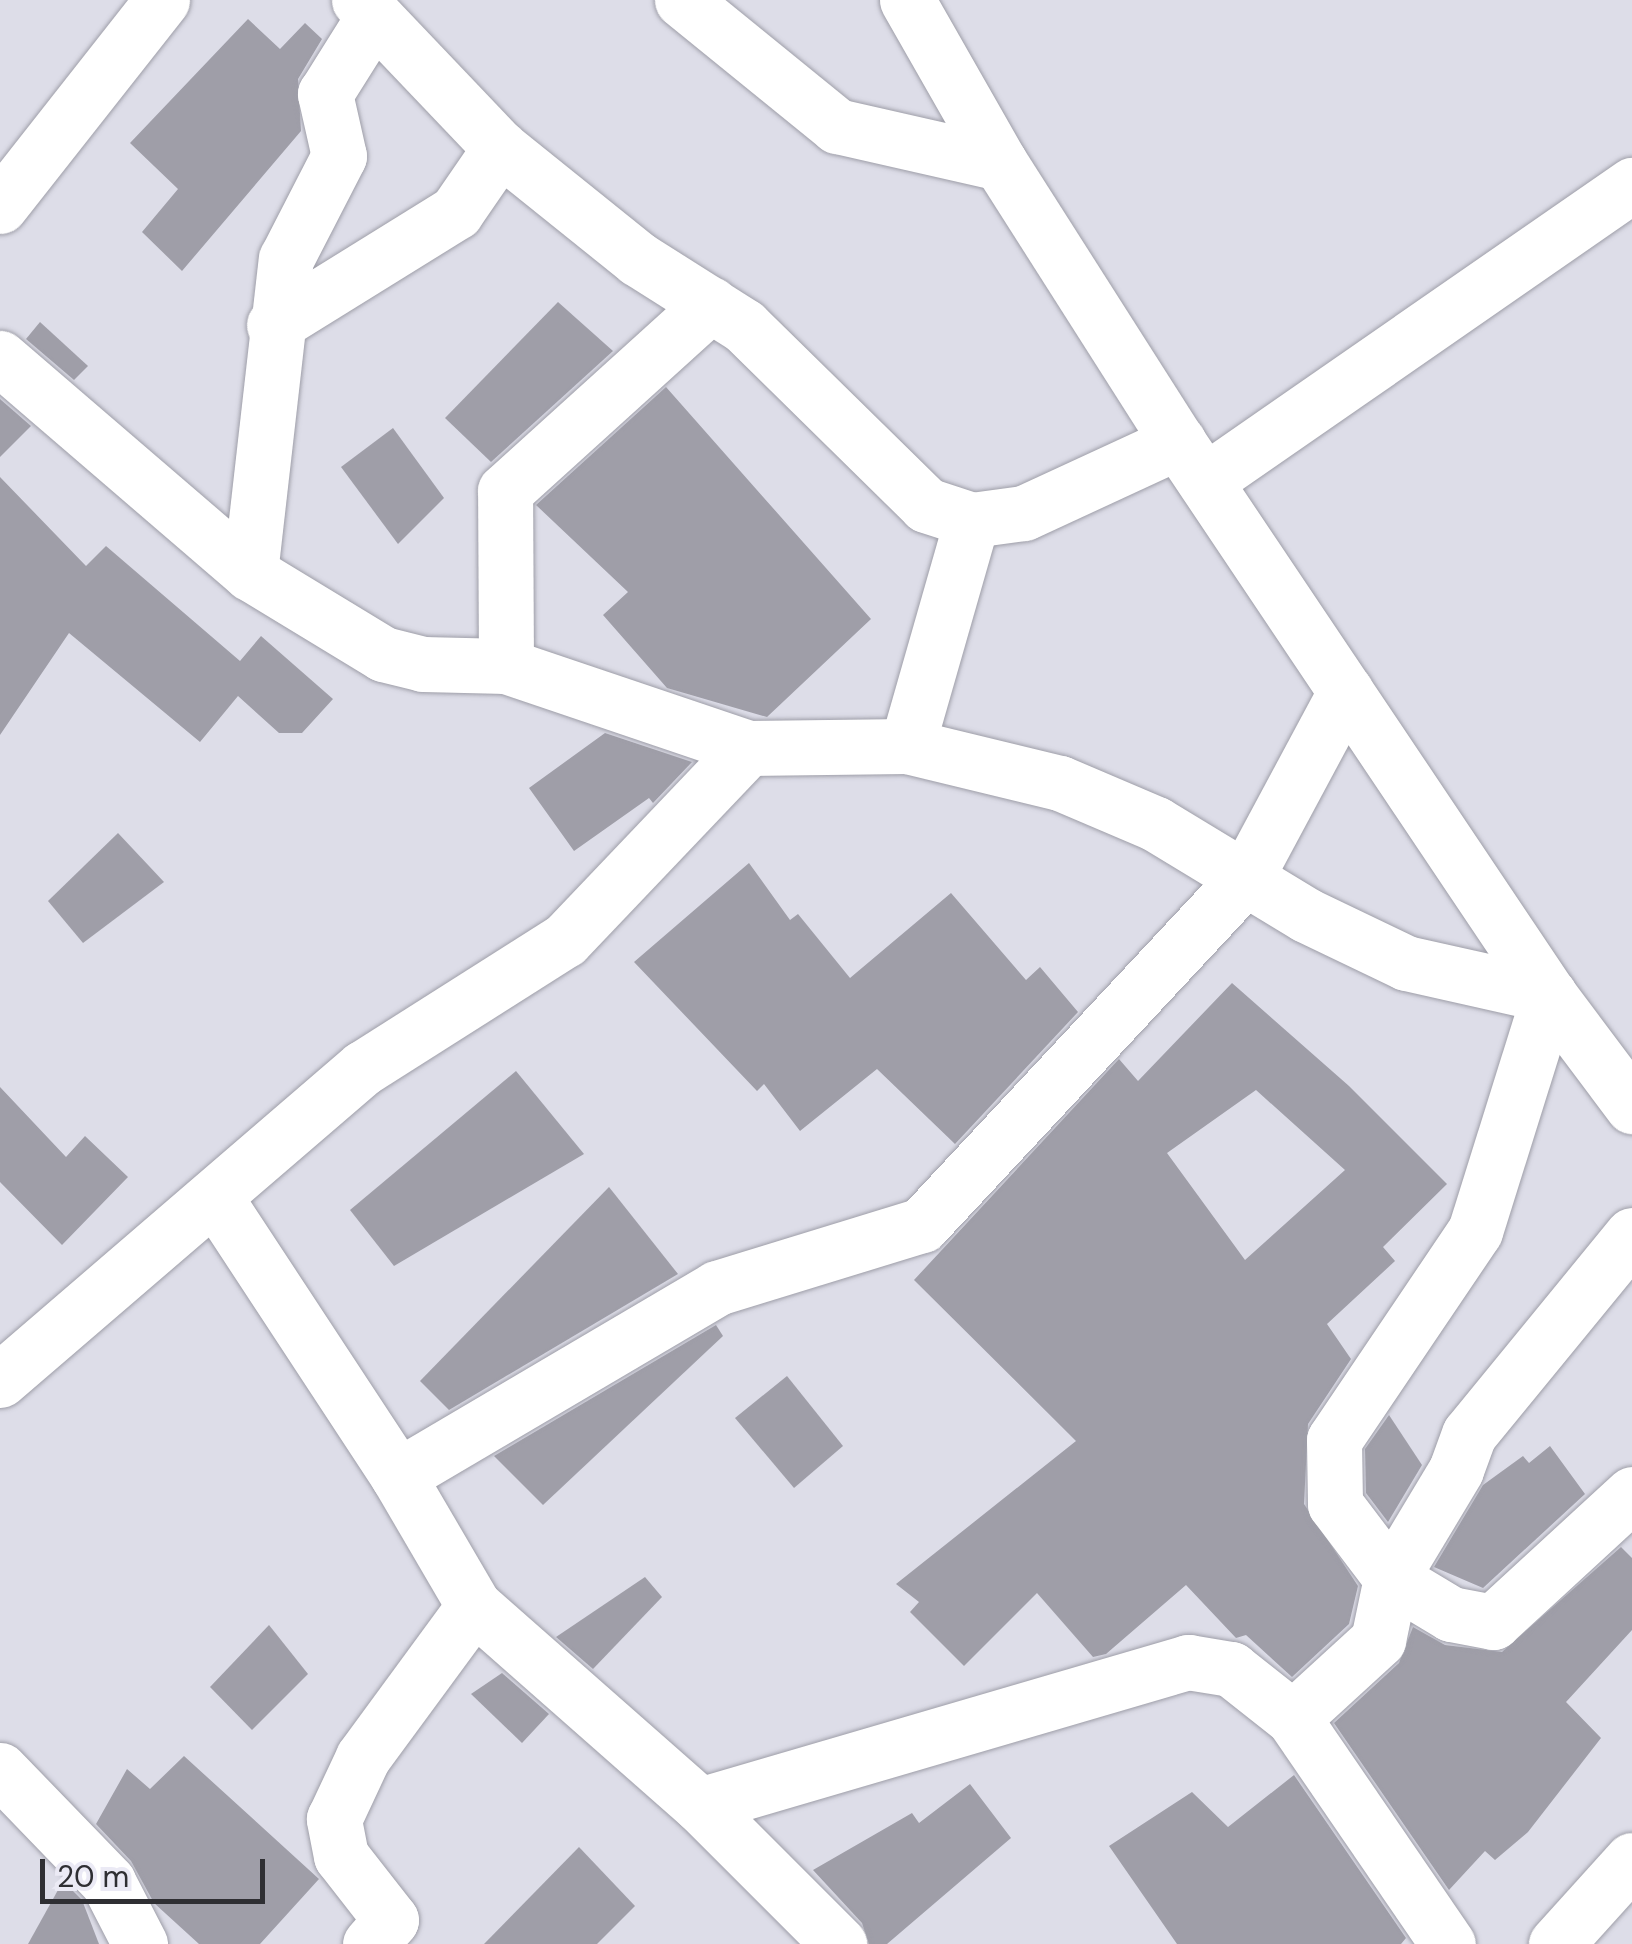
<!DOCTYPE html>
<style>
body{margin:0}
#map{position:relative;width:1632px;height:1944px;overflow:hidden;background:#dddde8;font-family:"DM Sans",sans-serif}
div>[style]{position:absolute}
.building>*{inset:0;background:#9f9ea8}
.roads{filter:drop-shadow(0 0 2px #9e9ea8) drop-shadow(0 0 2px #9e9ea8)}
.minor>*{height:55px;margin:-27.5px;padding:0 27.5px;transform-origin:27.5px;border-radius:27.5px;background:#fff}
span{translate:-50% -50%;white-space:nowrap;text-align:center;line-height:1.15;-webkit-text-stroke:10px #ebeaf5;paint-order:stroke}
.scale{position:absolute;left:40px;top:1859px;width:225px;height:45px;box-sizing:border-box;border:5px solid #2f2f33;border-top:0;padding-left:12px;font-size:30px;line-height:35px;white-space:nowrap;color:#2f2f33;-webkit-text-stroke:8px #ebeaf5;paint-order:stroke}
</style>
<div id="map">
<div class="building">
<div style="clip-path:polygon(248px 19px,280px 49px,305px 23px,322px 39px,298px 79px,301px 131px,182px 271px,142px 232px,178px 189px,130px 143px)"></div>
<div style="clip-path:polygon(558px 302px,613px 351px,491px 462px,445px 418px)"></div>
<div style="clip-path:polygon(40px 322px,88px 366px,74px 380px,26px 339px)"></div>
<div style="clip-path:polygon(666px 387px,871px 619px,767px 717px,667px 688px,603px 615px,628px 592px,536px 505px)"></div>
<div style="clip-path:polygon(0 399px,31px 426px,0 457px)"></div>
<div style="clip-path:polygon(393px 428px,444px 498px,398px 544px,341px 467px)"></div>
<div style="clip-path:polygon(0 477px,86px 566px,106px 546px,240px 661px,261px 636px,333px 699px,302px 733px,279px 733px,238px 696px,200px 742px,69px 633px,0 735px)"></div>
<div style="clip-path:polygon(605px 733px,692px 762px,653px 803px,649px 798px,574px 851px,529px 788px)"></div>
<div style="clip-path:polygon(118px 833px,164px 882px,83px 943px,48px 901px)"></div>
<div style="clip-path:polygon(749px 863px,790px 920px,798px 914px,850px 978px,951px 893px,1026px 980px,1040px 967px,1078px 1012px,955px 1144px,877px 1069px,800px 1131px,764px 1084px,757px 1091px,634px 962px)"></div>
<div style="clip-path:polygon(evenodd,1232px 983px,1349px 1086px,1447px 1184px,1383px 1247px,1395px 1261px,1327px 1324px,1351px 1359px,1308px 1424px,1304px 1504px,1358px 1586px,1349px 1624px,1292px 1677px,1246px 1635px,1236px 1638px,1186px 1585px,1106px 1654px,1093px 1657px,1037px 1593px,964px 1666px,910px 1612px,919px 1602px,896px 1584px,1076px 1441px,914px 1280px,1119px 1059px,1138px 1081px,1232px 983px,1256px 1090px,1345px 1170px,1245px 1260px,1167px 1153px,1256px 1090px)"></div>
<div style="clip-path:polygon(516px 1071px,584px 1154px,394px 1266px,350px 1210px)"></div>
<div style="clip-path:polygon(0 1087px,66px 1157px,85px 1136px,128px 1177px,62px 1245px,0 1182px)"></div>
<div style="clip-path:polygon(609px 1187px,678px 1274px,449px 1410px,420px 1381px)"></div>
<div style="clip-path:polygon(716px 1325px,723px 1336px,543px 1505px,494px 1456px)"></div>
<div style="clip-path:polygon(787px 1376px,843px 1446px,794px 1488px,735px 1418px)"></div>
<div style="clip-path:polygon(1389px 1415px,1422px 1465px,1388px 1522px,1366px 1493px,1365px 1449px)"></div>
<div style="clip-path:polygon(1550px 1446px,1585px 1494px,1483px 1588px,1434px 1567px,1483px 1485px,1523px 1456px,1529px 1463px)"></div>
<div style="clip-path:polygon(1621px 1547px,1632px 1558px,1632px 1630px,1566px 1702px,1601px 1738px,1528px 1832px,1495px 1860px,1485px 1851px,1449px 1890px,1334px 1723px,1399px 1663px,1413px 1627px,1445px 1645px,1502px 1652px)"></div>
<div style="clip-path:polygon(645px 1577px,662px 1597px,593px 1669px,556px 1637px)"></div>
<div style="clip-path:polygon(269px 1625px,308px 1674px,252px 1730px,210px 1687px)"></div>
<div style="clip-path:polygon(502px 1673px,549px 1714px,522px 1743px,471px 1694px)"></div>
<div style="clip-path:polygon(184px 1756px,319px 1879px,260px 1944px,199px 1944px,154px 1903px,131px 1861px,96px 1824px,127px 1769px,150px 1789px)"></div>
<div style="clip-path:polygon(1294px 1775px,1406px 1938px,1401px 1944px,1177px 1944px,1109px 1846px,1192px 1792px,1228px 1827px)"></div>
<div style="clip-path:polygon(970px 1784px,1011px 1838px,887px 1944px,869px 1944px,862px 1923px,813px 1870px,912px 1813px,919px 1823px)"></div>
<div style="clip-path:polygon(579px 1847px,635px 1906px,597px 1944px,484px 1944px)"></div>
<div style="clip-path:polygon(63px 1881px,82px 1900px,99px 1944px,28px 1944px)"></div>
</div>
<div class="roads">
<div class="minor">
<div style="left:359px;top:0;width:204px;rotate:46.4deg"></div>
<div style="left:500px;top:148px;width:177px;rotate:38.8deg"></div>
<div style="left:638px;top:259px;width:125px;rotate:32.3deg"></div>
<div style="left:744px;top:326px;width:255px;rotate:44.5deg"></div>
<div style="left:926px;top:505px;width:48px;rotate:18.1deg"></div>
<div style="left:972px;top:520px;width:52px;rotate:-7.7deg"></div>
<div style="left:1024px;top:513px;width:170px;rotate:-24.8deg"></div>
<div style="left:682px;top:0;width:200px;rotate:39.1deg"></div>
<div style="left:837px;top:126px;width:167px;rotate:12.8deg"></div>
<div style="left:907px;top:0;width:188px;rotate:60.3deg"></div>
<div style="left:1000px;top:163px;width:331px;rotate:57.5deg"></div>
<div style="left:1178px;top:442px;width:666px;rotate:56.14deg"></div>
<div style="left:1549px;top:995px;width:139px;rotate:53.2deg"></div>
<div style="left:0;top:206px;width:262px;rotate:-51.8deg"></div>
<div style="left:274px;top:325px;width:214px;rotate:-31.8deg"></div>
<div style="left:456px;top:212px;width:78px;rotate:-55.5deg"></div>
<div style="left:0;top:358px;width:330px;rotate:40.7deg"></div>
<div style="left:250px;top:573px;width:156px;rotate:31.3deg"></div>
<div style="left:383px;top:654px;width:41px;rotate:14deg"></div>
<div style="left:423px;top:664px;width:83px;rotate:1.4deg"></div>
<div style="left:506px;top:666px;width:256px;rotate:18.7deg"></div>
<div style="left:748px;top:748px;width:159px;rotate:-0.7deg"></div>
<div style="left:907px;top:746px;width:157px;rotate:13.6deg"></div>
<div style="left:1060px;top:783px;width:104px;rotate:23.1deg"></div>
<div style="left:1156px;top:824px;width:175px;rotate:31.2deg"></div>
<div style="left:1306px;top:915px;width:111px;rotate:25.6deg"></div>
<div style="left:1406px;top:963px;width:147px;rotate:12.6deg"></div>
<div style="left:1549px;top:995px;width:247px;rotate:107.4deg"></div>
<div style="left:1475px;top:1231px;width:252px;rotate:124deg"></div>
<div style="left:1334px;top:1440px;width:64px;rotate:89.1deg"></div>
<div style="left:1335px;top:1504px;width:93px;rotate:52.9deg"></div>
<div style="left:1391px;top:1578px;width:63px;rotate:101.8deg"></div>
<div style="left:1378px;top:1640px;width:115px;rotate:137.5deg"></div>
<div style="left:1205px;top:481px;width:520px;rotate:-34.73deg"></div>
<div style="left:250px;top:573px;width:316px;rotate:-83.5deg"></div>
<div style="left:286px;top:259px;width:116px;rotate:-62.8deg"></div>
<div style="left:339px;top:156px;width:64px;rotate:-102.7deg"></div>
<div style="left:325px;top:94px;width:92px;rotate:-57.9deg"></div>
<div style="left:506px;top:666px;width:175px;rotate:-90.3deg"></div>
<div style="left:505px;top:491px;width:278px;rotate:-42.2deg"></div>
<div style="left:907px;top:746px;width:235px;rotate:-74deg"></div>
<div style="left:216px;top:1199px;width:331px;rotate:56.7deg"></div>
<div style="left:398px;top:1476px;width:151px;rotate:59.7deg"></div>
<div style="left:474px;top:1606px;width:301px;rotate:41.4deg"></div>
<div style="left:700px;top:1805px;width:197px;rotate:45deg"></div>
<div style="left:1632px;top:1235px;width:257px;rotate:129.3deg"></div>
<div style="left:1469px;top:1434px;width:38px;rotate:110deg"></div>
<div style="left:1456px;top:1470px;width:126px;rotate:121deg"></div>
<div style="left:1391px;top:1578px;width:70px;rotate:31deg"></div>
<div style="left:1451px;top:1614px;width:43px;rotate:10.8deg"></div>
<div style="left:1493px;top:1622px;width:189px;rotate:-42.6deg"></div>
<div style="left:0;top:1380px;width:479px;rotate:-40.7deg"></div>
<div style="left:363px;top:1068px;width:239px;rotate:-32.4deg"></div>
<div style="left:565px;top:940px;width:265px;rotate:-46.4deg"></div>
<div style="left:398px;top:1476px;width:370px;rotate:-30.5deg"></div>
<div style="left:717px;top:1288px;width:214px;rotate:-17.1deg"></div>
<div style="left:922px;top:1225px;width:473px;rotate:-47deg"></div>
<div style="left:1245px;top:879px;width:213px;rotate:-61.8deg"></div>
<div style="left:0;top:1770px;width:156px;rotate:46deg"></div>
<div style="left:108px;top:1882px;width:70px;rotate:62.7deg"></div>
<div style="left:700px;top:1805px;width:509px;rotate:-16.33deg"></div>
<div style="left:1188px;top:1662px;width:44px;rotate:9.2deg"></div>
<div style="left:1231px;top:1669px;width:79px;rotate:38.3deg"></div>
<div style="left:1293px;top:1718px;width:274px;rotate:55.6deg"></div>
<div style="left:370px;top:1944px;width:32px;rotate:-49deg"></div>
<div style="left:391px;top:1920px;width:81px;rotate:-128deg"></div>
<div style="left:341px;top:1856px;width:38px;rotate:-101deg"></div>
<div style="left:334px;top:1819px;width:68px;rotate:-64.9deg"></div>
<div style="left:363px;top:1757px;width:187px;rotate:-53.7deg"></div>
<div style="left:1556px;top:1944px;width:113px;rotate:-47.9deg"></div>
</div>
</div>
<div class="scale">20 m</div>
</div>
